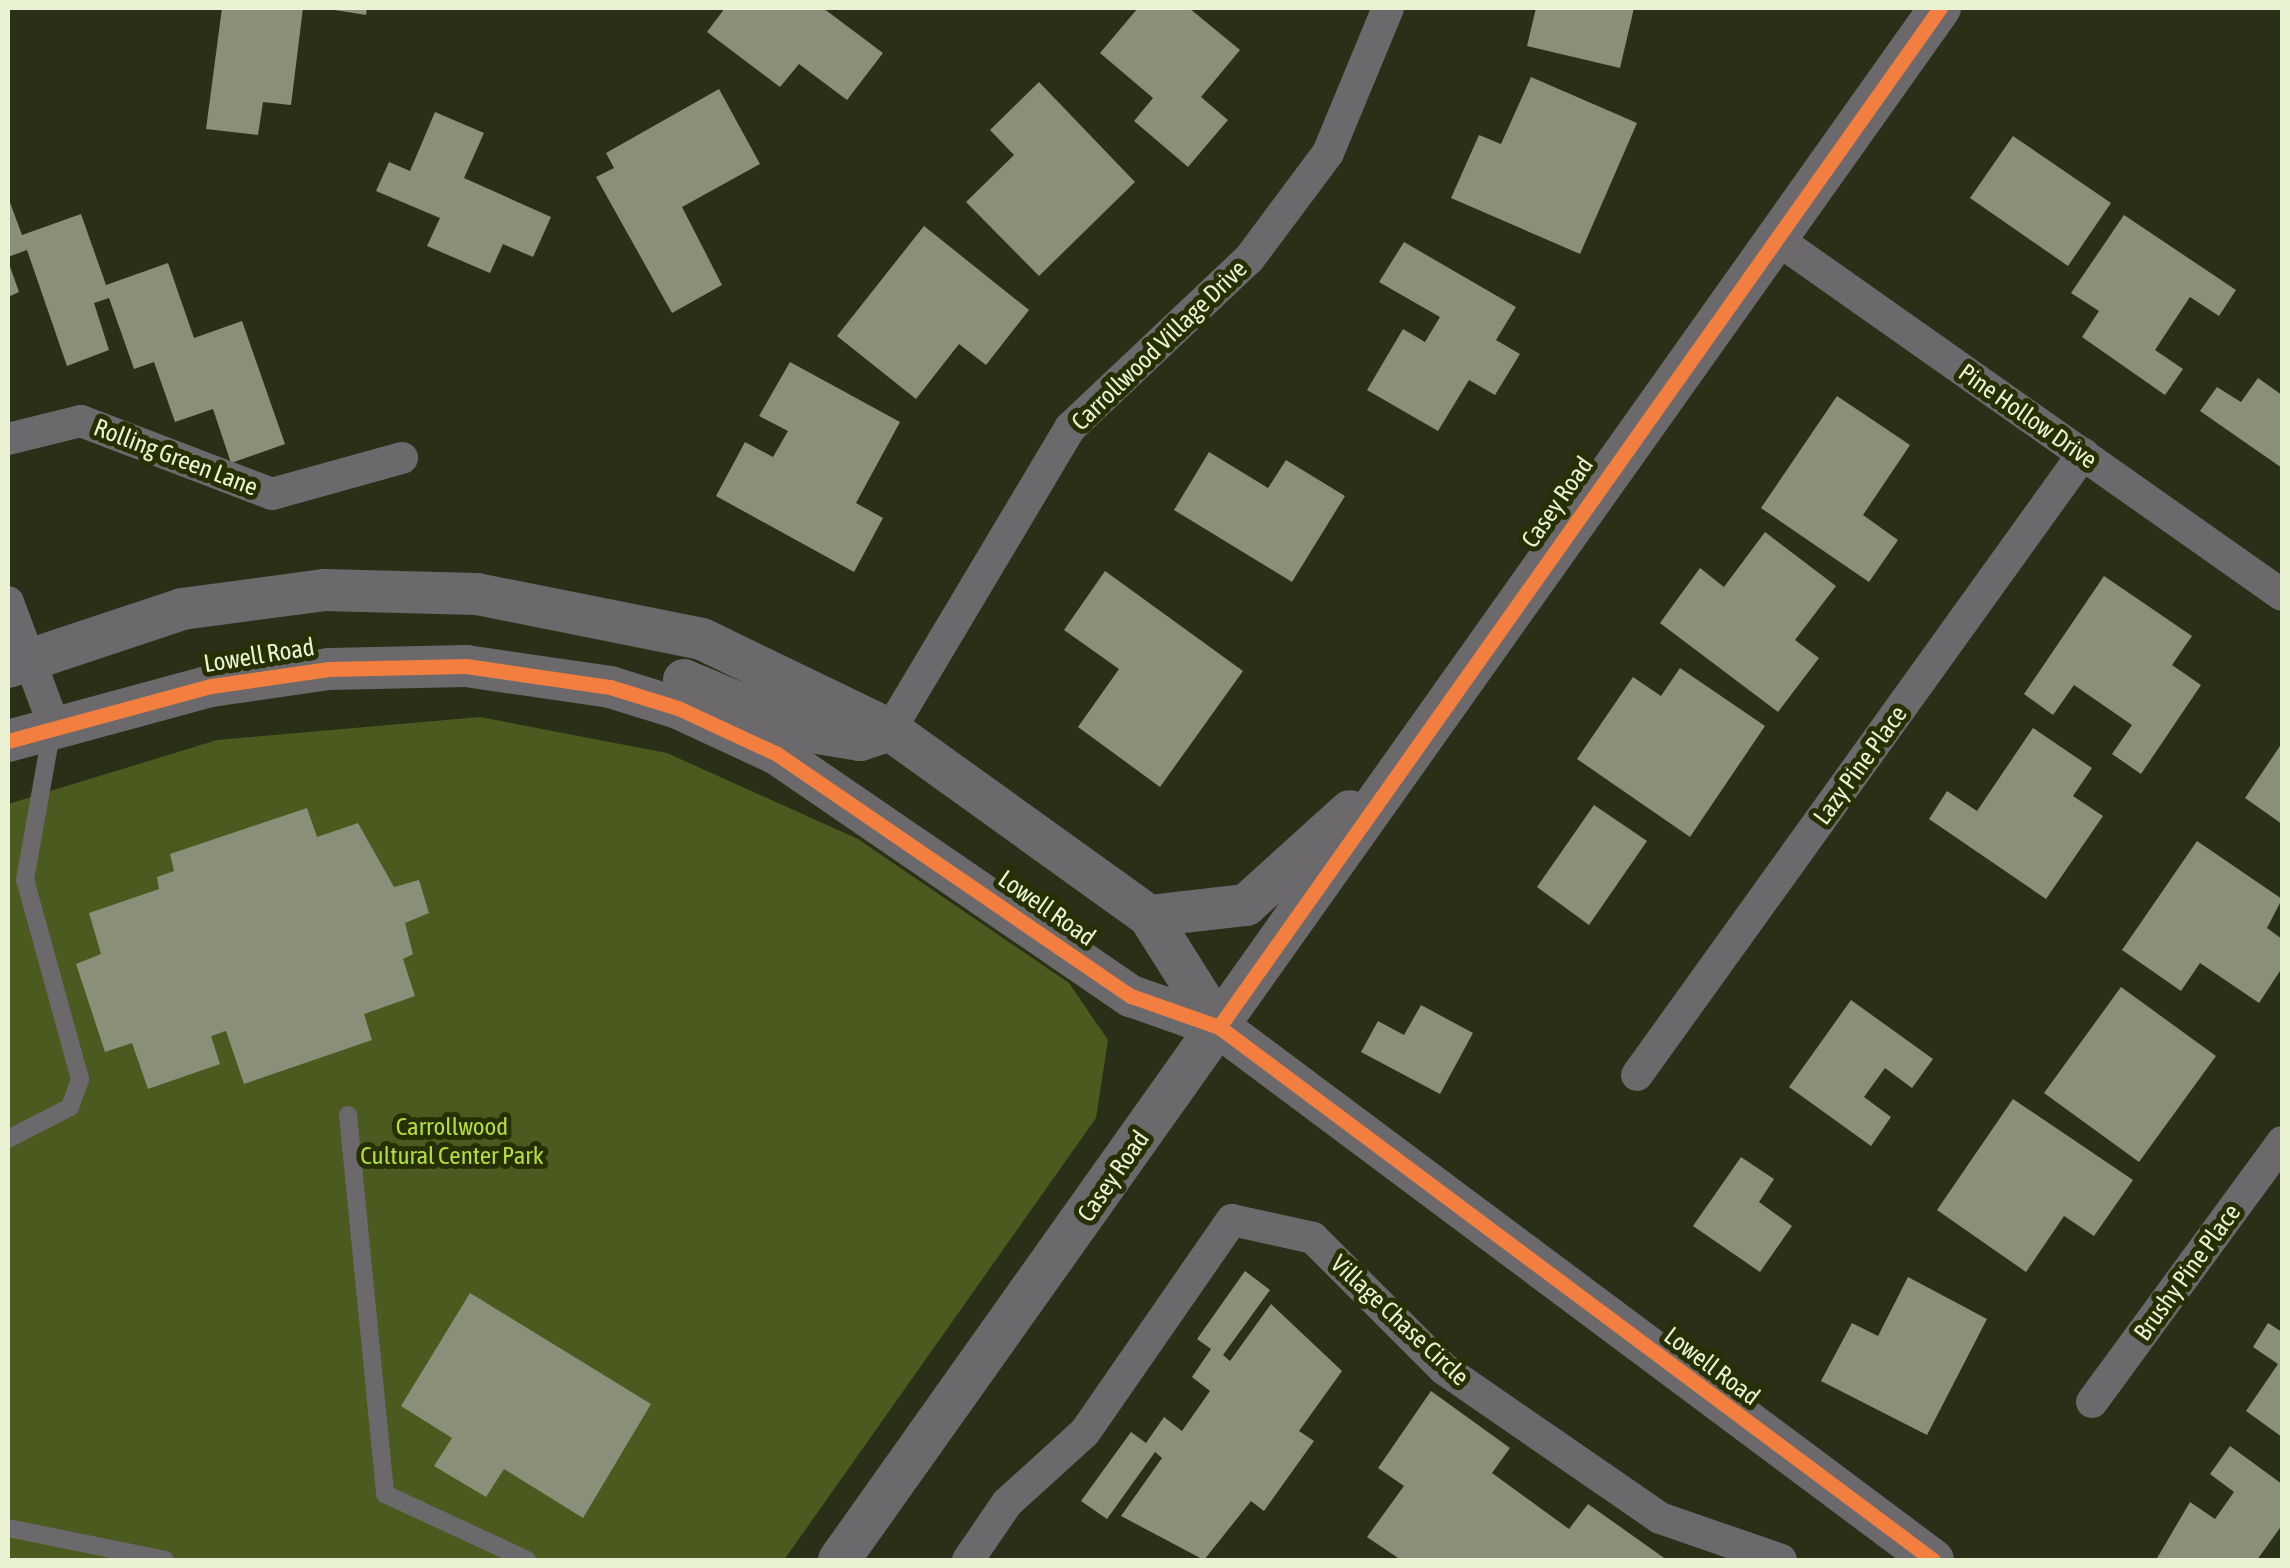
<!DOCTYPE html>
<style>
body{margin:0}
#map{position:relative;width:2290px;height:1568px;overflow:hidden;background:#2a3018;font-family:"Asap Condensed",sans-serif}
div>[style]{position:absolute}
.green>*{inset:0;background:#4b5a1e}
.building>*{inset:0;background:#898f78}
.service>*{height:18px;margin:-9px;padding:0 9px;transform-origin:9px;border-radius:9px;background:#6b696c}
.minor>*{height:32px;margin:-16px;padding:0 16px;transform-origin:16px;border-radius:16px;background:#6b696c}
.tertiary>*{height:42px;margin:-21px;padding:0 21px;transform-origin:21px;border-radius:21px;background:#6b696c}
.cycleway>*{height:15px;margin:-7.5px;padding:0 7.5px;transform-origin:7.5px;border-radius:7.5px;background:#f27e40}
span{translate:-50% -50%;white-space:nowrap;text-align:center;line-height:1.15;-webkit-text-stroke:10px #263002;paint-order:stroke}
.street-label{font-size:25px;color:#e9f3d4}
.park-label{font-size:25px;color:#b7dd3b}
.frame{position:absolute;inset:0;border:10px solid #e9f3d4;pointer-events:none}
</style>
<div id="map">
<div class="green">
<div style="clip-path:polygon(480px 717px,667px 753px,858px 839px,1069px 983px,1108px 1040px,1096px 1118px,784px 1560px,8px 1560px,8px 804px,217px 740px)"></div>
</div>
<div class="building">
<div style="clip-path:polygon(222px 8px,303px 8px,291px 105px,263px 102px,258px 135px,206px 129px)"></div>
<div style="clip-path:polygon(322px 8px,367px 8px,366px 15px)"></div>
<div style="clip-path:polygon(725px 8px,823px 8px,883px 53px,847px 100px,799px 64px,780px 87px,707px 32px)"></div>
<div style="clip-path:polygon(1138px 8px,1189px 8px,1240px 50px,1201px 97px,1228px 120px,1188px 167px,1134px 121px,1153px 98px,1100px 53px)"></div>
<div style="clip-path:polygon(1536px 8px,1634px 8px,1620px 68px,1527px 46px)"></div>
<div style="clip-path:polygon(1531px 77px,1637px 123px,1580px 254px,1451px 198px,1479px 135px,1501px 144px)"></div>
<div style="clip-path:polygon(1039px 82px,1135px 182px,1039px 276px,966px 202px,1014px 155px,990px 130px)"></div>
<div style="clip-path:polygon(719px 89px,760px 164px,682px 207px,722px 285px,672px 313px,596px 177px,614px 168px,606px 153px)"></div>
<div style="clip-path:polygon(435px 112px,484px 133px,464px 178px,551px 217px,533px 257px,503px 244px,490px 273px,427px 246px,440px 218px,376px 191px,389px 162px,410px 171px)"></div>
<div style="clip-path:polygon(2013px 136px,2111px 203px,2068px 266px,1970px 198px)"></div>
<div style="clip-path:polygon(8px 197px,22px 235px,81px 214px,106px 285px,168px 263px,194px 338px,242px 321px,285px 444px,231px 463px,213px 409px,175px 422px,154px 362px,134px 369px,109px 298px,94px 303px,109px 350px,67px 366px,27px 250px,8px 257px)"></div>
<div style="clip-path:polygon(2124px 215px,2236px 290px,2219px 316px,2190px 297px,2155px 350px,2183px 369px,2165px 395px,2082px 337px,2099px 311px,2071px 293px)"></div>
<div style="clip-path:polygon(924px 226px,1029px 310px,986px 365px,959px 344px,916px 399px,837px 336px)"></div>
<div style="clip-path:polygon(1404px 242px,1516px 307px,1496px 340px,1520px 354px,1495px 395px,1469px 380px,1438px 431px,1367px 390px,1403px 329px,1425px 342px,1440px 317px,1379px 282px)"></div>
<div style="clip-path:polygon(8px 261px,19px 292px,8px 297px)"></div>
<div style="clip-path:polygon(790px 362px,900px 422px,856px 503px,883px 518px,854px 572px,716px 496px,745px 442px,773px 457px,788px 431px,759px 416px)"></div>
<div style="clip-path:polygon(2258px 378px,2282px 395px,2282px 468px,2200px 411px,2217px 387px,2241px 402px)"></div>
<div style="clip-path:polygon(1837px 396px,1910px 445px,1863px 515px,1898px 540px,1869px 582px,1761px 508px)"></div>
<div style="clip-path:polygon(1209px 452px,1268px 488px,1286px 460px,1345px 496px,1292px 582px,1174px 510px)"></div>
<div style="clip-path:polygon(1765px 532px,1836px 586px,1795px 640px,1819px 658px,1778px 712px,1660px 623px,1700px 568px,1724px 587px)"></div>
<div style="clip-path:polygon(1105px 571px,1243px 671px,1160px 787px,1078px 727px,1119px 669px,1064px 630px)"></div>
<div style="clip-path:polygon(2104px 576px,2192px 636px,2172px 665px,2201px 685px,2141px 774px,2112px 754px,2132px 725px,2074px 685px,2053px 715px,2024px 694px)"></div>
<div style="clip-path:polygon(1680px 668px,1765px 726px,1690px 837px,1577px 759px,1633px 677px,1661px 696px)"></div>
<div style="clip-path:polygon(2033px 728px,2092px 768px,2073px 796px,2103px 816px,2046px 899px,1929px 819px,1947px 791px,1977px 811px)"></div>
<div style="clip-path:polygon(2282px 743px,2282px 824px,2245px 798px)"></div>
<div style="clip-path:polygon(1594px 805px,1647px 841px,1589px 925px,1537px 887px)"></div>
<div style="clip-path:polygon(307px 808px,317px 837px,358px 823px,394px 887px,419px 880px,429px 913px,405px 923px,413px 954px,403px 959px,415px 996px,364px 1014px,372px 1040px,244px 1084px,226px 1031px,211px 1036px,220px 1064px,148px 1089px,132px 1043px,105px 1052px,76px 964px,101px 954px,89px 913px,159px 889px,157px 877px,174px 871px,170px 854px)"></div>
<div style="clip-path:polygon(2197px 841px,2282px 899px,2267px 928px,2282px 939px,2282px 968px,2259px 1003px,2200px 963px,2181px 991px,2122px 950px)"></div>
<div style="clip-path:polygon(2121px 987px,2216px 1056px,2139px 1162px,2044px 1093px)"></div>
<div style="clip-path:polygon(1851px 1000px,1933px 1059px,1912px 1088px,1885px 1068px,1864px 1097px,1891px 1117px,1871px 1146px,1789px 1087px)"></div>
<div style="clip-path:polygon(1421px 1005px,1473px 1033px,1440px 1094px,1361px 1052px,1378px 1021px,1404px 1035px)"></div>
<div style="clip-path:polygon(2013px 1099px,2133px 1180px,2094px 1236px,2064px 1216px,2026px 1272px,1937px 1210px)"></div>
<div style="clip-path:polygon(1741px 1157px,1774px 1179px,1759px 1202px,1792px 1226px,1760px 1272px,1693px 1226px)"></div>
<div style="clip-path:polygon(1245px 1271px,1270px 1290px,1223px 1355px,1230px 1361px,1271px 1304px,1342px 1371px,1299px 1431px,1314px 1441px,1264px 1511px,1251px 1501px,1204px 1560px,1121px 1516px,1162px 1458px,1155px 1452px,1107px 1519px,1081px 1501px,1131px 1432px,1146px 1443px,1164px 1417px,1182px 1431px,1210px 1391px,1192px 1377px,1211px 1349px,1197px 1339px)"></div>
<div style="clip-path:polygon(1908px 1277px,1987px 1319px,1927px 1435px,1821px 1381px,1852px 1323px,1878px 1336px)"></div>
<div style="clip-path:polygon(470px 1293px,651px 1404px,583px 1518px,504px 1469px,486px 1497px,434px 1466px,452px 1438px,401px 1406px)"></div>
<div style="clip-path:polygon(2268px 1323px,2282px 1332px,2282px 1437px,2246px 1411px,2278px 1364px,2253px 1347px)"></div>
<div style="clip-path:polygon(1431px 1391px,1510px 1448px,1492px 1473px,1569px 1529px,1588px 1504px,1667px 1560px,1401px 1560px,1367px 1537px,1404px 1486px,1378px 1468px)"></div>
<div style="clip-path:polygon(2230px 1446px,2282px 1484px,2282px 1525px,2257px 1560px,2156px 1560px,2190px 1502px,2215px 1519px,2234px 1492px,2210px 1474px)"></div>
</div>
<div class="service">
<div style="left:348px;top:1115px;width:381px;rotate:84.4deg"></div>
<div style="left:385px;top:1494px;width:157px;rotate:24.9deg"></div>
<div style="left:8px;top:1139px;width:70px;rotate:-27.3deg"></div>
<div style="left:70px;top:1107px;width:30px;rotate:-70deg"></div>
<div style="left:80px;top:1079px;width:206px;rotate:-105.4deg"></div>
<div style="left:25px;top:880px;width:154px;rotate:-79.9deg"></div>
<div style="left:8px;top:1528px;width:160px;rotate:11.5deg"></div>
</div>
<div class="minor">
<div style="left:1774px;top:237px;width:621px;rotate:35.17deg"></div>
<div style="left:8px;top:439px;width:75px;rotate:-13.9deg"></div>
<div style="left:81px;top:421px;width:204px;rotate:20.9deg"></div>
<div style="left:272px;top:494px;width:135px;rotate:-15.5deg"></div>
<div style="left:8px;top:602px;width:129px;rotate:69.6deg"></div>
<div style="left:890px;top:730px;width:352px;rotate:-59.2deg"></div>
<div style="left:1070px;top:428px;width:246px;rotate:-43.4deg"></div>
<div style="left:1249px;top:259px;width:132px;rotate:-53.3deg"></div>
<div style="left:1328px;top:153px;width:157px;rotate:-67.5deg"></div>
<div style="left:1637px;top:1075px;width:765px;rotate:-54.31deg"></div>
<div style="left:2092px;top:1402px;width:322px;rotate:-53.8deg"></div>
<div style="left:968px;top:1560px;width:69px;rotate:-55.6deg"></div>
<div style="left:1007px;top:1503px;width:105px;rotate:-42.3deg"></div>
<div style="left:1085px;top:1432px;width:258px;rotate:-55.3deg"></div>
<div style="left:1232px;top:1220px;width:83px;rotate:12.5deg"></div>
<div style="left:1313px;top:1238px;width:185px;rotate:45deg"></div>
<div style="left:1444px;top:1369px;width:262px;rotate:34.6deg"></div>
<div style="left:1660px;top:1518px;width:128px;rotate:19.1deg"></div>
</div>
<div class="tertiary">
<div style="left:8px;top:667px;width:183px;rotate:-18.4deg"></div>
<div style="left:182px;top:609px;width:143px;rotate:-7.6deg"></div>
<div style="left:324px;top:590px;width:153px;rotate:1.5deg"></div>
<div style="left:477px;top:594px;width:229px;rotate:11.3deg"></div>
<div style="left:702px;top:639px;width:209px;rotate:25.8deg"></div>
<div style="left:890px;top:730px;width:319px;rotate:35.7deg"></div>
<div style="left:1149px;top:916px;width:131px;rotate:57.8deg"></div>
<div style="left:684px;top:680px;width:131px;rotate:22.9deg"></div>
<div style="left:805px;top:731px;width:56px;rotate:9.3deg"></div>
<div style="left:860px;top:740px;width:32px;rotate:-18deg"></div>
<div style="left:8px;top:741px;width:210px;rotate:-15.2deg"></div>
<div style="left:211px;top:686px;width:119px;rotate:-8.2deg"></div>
<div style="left:329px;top:669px;width:137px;rotate:-1.3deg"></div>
<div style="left:466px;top:666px;width:146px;rotate:8.3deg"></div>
<div style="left:610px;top:687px;width:71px;rotate:17.2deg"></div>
<div style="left:678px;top:708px;width:109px;rotate:24.9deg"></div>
<div style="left:777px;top:754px;width:429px;rotate:34.4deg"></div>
<div style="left:1131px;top:996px;width:93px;rotate:19.4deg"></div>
<div style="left:1219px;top:1027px;width:891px;rotate:36.74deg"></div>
<div style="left:1149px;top:916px;width:98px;rotate:-6.5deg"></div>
<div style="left:1246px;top:905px;width:140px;rotate:-42.1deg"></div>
<div style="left:839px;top:1560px;width:1903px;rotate:-54.65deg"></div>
</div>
<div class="cycleway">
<div style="left:8px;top:741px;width:210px;rotate:-15.2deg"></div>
<div style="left:211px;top:686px;width:119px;rotate:-8.2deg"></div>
<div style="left:329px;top:669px;width:137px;rotate:-1.3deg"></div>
<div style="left:466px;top:666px;width:146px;rotate:8.3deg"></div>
<div style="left:610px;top:687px;width:71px;rotate:17.2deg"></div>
<div style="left:678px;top:708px;width:109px;rotate:24.9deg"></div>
<div style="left:777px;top:754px;width:429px;rotate:34.4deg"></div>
<div style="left:1131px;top:996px;width:93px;rotate:19.4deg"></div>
<div style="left:1219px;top:1027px;width:891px;rotate:36.74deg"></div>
<div style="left:1219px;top:1027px;width:1248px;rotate:-54.72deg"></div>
</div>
<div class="street-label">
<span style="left:1159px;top:345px;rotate:-44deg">Carrollwood Village Drive</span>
<span style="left:2028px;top:416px;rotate:35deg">Pine Hollow Drive</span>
<span style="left:176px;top:457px;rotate:21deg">Rolling Green Lane</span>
<span style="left:1557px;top:502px;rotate:-55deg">Casey Road</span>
<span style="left:259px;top:655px;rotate:-9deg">Lowell Road</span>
<span style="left:1860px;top:765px;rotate:-54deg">Lazy Pine Place</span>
<span style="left:1047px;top:908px;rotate:35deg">Lowell Road</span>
<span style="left:1113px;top:1176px;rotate:-55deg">Casey Road</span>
<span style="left:2187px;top:1272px;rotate:-54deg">Brushy Pine Place</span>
<span style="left:1400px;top:1320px;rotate:43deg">Village Chase Circle</span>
<span style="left:1712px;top:1366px;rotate:37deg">Lowell Road</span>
</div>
<div class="park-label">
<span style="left:452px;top:1141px">Carrollwood<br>Cultural Center Park</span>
</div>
<div class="frame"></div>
</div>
